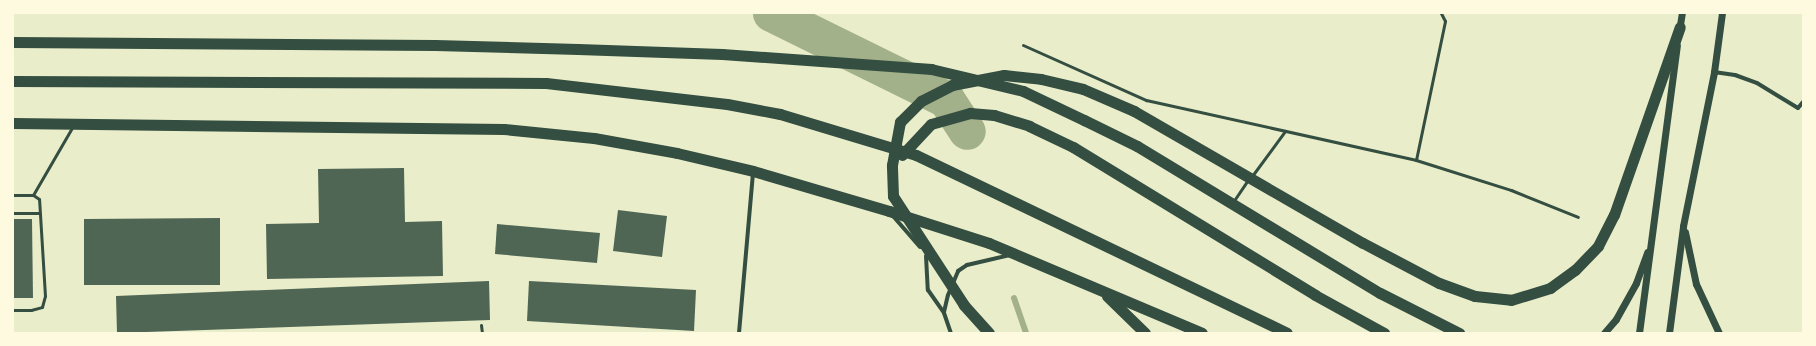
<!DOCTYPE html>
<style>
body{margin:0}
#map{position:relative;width:1816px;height:346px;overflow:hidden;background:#e9edc9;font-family:"Zilla Slab",serif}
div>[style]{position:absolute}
.stream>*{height:6px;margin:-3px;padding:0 3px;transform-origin:3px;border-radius:3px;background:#a3b18a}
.river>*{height:37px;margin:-18.5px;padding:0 18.5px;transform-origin:18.5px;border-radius:18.5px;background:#a3b18a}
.building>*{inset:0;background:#4f6655}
.service>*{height:3px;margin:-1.5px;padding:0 1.5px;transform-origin:1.5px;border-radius:1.5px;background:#344e41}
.minor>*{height:4px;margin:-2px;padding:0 2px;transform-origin:2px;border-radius:2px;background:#344e41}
.tertiary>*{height:7px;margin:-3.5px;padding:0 3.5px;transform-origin:3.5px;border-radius:3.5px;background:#344e41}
.trunk>*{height:11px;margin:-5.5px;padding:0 5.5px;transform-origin:5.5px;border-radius:5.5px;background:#344e41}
span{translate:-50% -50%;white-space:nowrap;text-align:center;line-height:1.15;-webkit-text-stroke:3px #fefae0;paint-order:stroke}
.frame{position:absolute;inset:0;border:14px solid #fefae0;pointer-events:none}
</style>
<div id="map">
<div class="stream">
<div style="left:1014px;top:298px;width:37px;rotate:71deg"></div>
</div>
<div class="river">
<div style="left:771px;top:13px;width:195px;rotate:26.2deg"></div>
<div style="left:946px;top:99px;width:38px;rotate:57deg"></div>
</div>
<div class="building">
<div style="clip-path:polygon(404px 168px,405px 222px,442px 221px,443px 276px,267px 279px,266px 224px,319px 223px,318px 169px)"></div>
<div style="clip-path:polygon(618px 210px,667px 216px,662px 257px,613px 251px)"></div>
<div style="clip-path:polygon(220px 218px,220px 285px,84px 285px,84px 219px)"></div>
<div style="clip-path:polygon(13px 219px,32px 219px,33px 298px,13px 298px)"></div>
<div style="clip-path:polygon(497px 224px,600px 233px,597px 263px,495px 254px)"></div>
<div style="clip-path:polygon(489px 281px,490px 320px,117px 333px,116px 296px)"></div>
<div style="clip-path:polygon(529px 281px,696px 290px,694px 331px,527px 321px)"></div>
</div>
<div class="service">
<div style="left:1023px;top:45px;width:135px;rotate:24.1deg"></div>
<div style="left:1146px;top:100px;width:277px;rotate:12.5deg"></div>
<div style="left:1416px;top:160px;width:100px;rotate:17.5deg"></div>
<div style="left:1511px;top:190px;width:72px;rotate:21.9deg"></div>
<div style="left:1416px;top:160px;width:142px;rotate:-78.2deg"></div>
<div style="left:1445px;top:21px;width:9px;rotate:-117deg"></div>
<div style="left:1252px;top:176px;width:56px;rotate:-53.7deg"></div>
<div style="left:13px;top:195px;width:20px"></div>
<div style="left:33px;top:195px;width:80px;rotate:-59.9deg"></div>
<div style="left:1233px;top:202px;width:27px;rotate:-56deg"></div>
<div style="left:13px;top:213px;width:26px"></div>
<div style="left:13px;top:310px;width:18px"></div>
<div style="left:31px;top:310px;width:11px;rotate:-15deg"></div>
<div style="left:42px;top:307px;width:11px;rotate:-75deg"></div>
<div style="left:45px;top:296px;width:97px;rotate:-93.5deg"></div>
<div style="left:39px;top:199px;width:7px;rotate:-146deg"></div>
<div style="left:481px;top:325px;width:8px;rotate:83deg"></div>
</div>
<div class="minor">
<div style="left:1714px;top:72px;width:21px;rotate:8deg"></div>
<div style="left:1735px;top:75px;width:23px;rotate:20deg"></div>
<div style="left:1757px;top:83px;width:48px;rotate:31.4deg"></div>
<div style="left:1798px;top:108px;width:8px;rotate:-50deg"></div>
<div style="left:893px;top:216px;width:41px;rotate:48.9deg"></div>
<div style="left:926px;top:256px;width:34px;rotate:87deg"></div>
<div style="left:928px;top:290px;width:28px;rotate:55deg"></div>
<div style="left:944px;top:313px;width:21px;rotate:71deg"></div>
<div style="left:944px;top:312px;width:17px;rotate:-77deg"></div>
<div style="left:948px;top:295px;width:26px;rotate:-67deg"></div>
<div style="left:958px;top:271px;width:11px;rotate:-34deg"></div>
<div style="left:967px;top:265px;width:44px;rotate:-13.1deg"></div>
<div style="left:739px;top:333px;width:162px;rotate:-85deg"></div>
</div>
<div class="tertiary">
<div style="left:1679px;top:31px;width:18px;rotate:-81deg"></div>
<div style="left:1685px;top:232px;width:53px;rotate:78.1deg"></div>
<div style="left:1696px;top:284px;width:54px;rotate:64.9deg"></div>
<div style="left:1604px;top:333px;width:18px;rotate:-49deg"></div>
<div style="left:1616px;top:319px;width:41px;rotate:-60.9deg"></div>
<div style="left:1636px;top:283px;width:33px;rotate:-70deg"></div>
<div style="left:1639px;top:333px;width:290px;rotate:-82.5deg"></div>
<div style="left:1669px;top:333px;width:108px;rotate:-82.5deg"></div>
<div style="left:1683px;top:226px;width:157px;rotate:-78.6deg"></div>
<div style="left:1714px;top:72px;width:60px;rotate:-82.3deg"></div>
</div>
<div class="trunk">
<div style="left:13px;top:42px;width:422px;rotate:0.4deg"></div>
<div style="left:435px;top:45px;width:143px;rotate:1.6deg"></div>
<div style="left:578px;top:49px;width:144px;rotate:2deg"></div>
<div style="left:722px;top:54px;width:210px;rotate:4.1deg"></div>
<div style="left:931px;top:69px;width:95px;rotate:13.4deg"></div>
<div style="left:1023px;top:91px;width:68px;rotate:25.4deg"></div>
<div style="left:1084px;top:120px;width:59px;rotate:26.1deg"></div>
<div style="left:1137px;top:146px;width:284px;rotate:31.2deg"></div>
<div style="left:1380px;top:293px;width:89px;rotate:26.9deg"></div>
<div style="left:13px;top:81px;width:533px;rotate:0.21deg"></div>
<div style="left:546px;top:83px;width:182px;rotate:6.6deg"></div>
<div style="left:727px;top:104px;width:54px;rotate:10.7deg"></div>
<div style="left:780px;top:114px;width:142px;rotate:16.8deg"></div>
<div style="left:916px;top:155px;width:411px;rotate:25.6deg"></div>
<div style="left:13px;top:123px;width:491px;rotate:0.7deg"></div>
<div style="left:504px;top:129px;width:90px;rotate:5.7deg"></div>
<div style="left:594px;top:138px;width:84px;rotate:10.2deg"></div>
<div style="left:677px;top:153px;width:78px;rotate:13.3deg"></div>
<div style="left:753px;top:171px;width:142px;rotate:16.4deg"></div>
<div style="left:889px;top:211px;width:105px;rotate:17.7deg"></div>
<div style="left:989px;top:243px;width:231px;rotate:22.9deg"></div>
<div style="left:902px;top:155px;width:42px;rotate:-46.9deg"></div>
<div style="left:931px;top:124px;width:41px;rotate:-15.8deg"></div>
<div style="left:970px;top:113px;width:24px;rotate:5deg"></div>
<div style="left:994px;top:115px;width:37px;rotate:17deg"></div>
<div style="left:1029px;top:126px;width:49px;rotate:25.5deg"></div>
<div style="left:1073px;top:147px;width:284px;rotate:31.4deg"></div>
<div style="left:1315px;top:295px;width:79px;rotate:28.8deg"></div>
<div style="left:1107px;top:296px;width:53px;rotate:44.2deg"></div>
<div style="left:989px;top:333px;width:38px;rotate:-132deg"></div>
<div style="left:964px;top:305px;width:130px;rotate:-123.1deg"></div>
<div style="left:893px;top:196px;width:31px;rotate:-92deg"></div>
<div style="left:892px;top:165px;width:44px;rotate:-79.5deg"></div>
<div style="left:900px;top:122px;width:30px;rotate:-45deg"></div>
<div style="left:921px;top:101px;width:35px;rotate:-27deg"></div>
<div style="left:952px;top:85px;width:53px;rotate:-10.9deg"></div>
<div style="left:1004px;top:75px;width:37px;rotate:6deg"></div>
<div style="left:1041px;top:79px;width:43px;rotate:13.4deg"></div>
<div style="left:1083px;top:89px;width:56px;rotate:23.3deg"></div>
<div style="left:1134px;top:111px;width:264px;rotate:30deg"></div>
<div style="left:1363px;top:243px;width:86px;rotate:27.8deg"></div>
<div style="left:1439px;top:283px;width:38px;rotate:20deg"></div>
<div style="left:1475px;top:296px;width:36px;rotate:6deg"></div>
<div style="left:1511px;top:300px;width:41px;rotate:-17.1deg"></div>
<div style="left:1550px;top:288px;width:31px;rotate:-36deg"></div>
<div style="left:1575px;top:270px;width:33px;rotate:-46deg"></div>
<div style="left:1598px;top:246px;width:35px;rotate:-63deg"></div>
<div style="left:1614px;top:215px;width:199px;rotate:-70.7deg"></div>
</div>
<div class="frame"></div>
</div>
